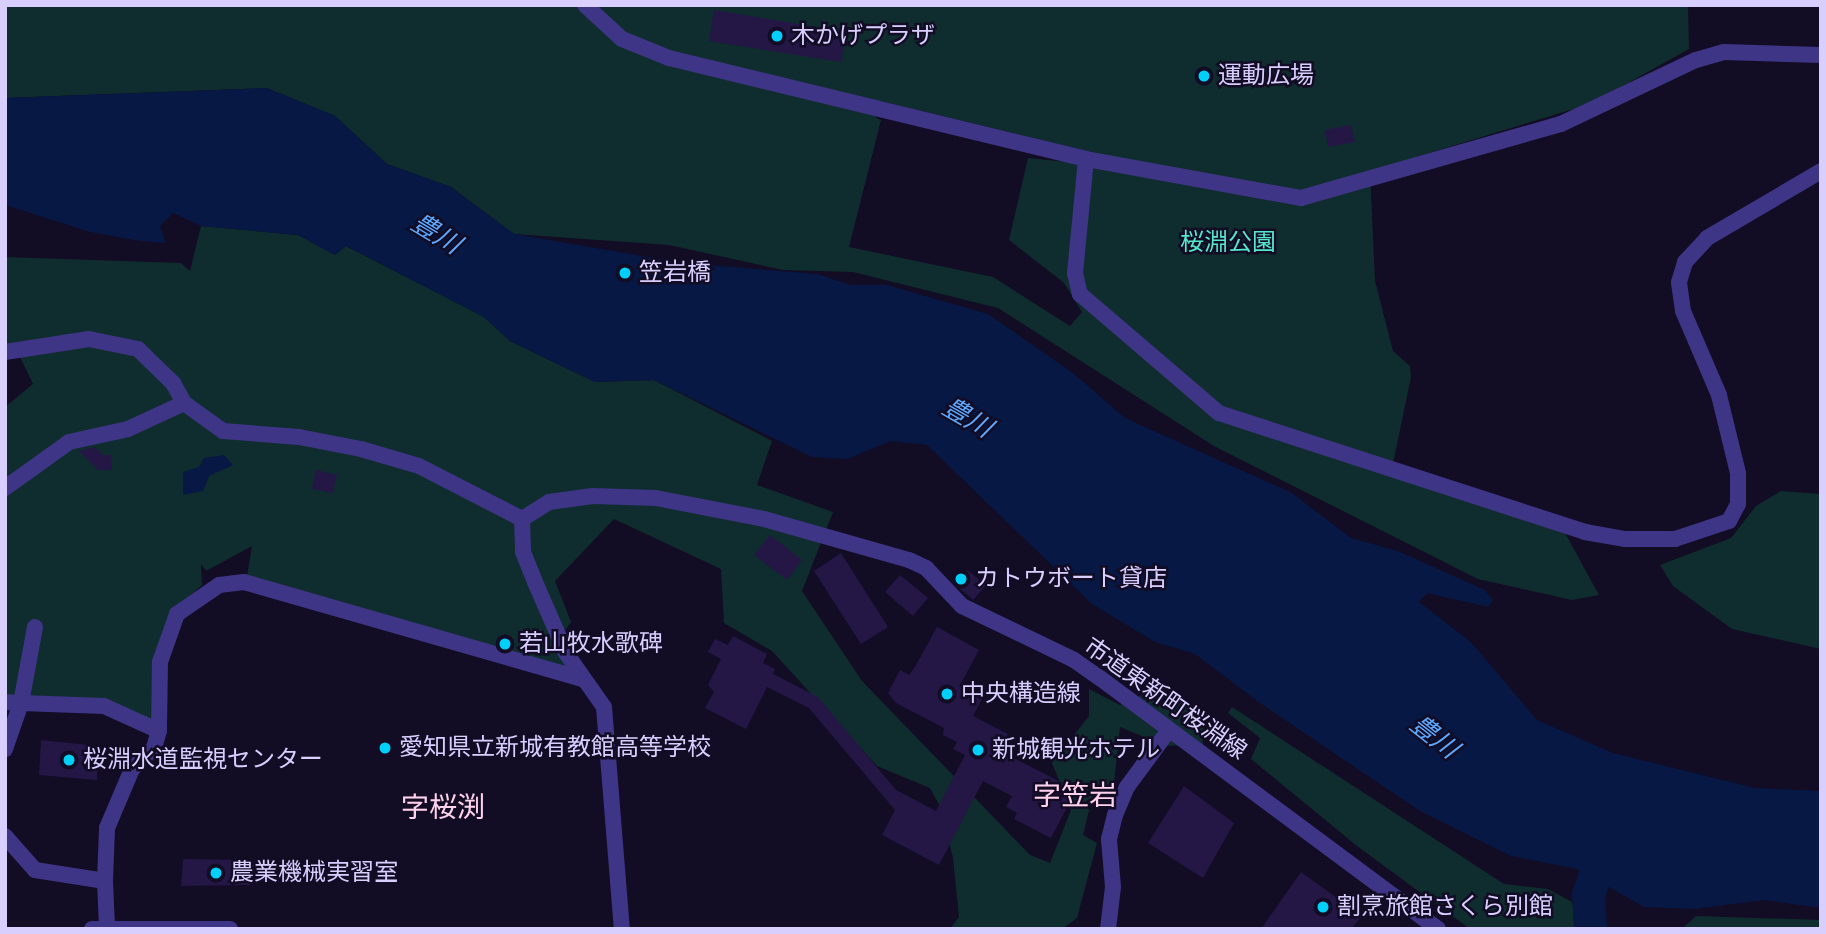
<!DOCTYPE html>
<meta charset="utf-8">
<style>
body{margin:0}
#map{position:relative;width:1826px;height:934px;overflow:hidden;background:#120c24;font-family:Roboto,"Noto Sans JP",sans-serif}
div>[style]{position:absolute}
.green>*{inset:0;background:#0f2d2e}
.water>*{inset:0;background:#061843}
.river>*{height:33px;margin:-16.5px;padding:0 16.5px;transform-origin:16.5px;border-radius:16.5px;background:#061843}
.building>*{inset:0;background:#241746}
.street>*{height:16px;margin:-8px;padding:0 8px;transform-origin:8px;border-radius:8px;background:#3e3586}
.dots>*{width:19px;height:19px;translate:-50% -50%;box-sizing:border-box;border:4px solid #120c24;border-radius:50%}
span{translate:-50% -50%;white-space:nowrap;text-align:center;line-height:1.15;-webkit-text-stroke:5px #120c24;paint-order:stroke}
.poi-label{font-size:24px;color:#d8cfff}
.left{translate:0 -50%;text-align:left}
.park-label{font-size:24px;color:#54e7cd}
.street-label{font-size:24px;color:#d8cfff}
.water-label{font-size:26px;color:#5da8ff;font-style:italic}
.quarter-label{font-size:28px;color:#ffd1eb}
.frame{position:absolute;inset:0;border:7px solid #d8cfff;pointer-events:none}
</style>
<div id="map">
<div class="green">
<div style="clip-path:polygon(evenodd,5px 5px,1688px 5px,1689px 49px,1590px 104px,1370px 171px,1375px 281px,1393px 351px,1410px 366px,1411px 377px,1391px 473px,1564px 531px,1599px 595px,1572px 600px,1478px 579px,1214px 446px,998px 308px,853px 272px,783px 270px,669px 245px,514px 234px,451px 187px,387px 164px,335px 116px,267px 88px,5px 98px,5px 5px,881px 101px,1095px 153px,1078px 274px,1083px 292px,1072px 274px,1085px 173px,1077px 163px,1028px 158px,1009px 240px,1064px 283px,1082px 312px,1070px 326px,993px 277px,849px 247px,881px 120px,876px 118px,881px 101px)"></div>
<div style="clip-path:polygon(201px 226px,298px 235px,335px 255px,346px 246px,484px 317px,510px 341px,595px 382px,654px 380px,772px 441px,757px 485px,833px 512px,802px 591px,862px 681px,1030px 855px,1050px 863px,1071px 810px,1052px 763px,1089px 716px,1089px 689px,1120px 705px,1144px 694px,1167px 710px,1179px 701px,1203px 712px,1203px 744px,1166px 746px,1120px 727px,1112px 803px,1090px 806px,1083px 835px,1097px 843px,1077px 918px,1062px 929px,950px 929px,959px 917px,953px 858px,941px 808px,930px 788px,877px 766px,772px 651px,724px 623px,721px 569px,614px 519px,555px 581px,571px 622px,559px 639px,573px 674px,247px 576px,252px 546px,206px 571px,201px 564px,202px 585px,172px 612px,157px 725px,114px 704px,5px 701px,5px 407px,33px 384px,20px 357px,5px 355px,5px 257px,181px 263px,190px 271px)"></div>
<div style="clip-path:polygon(1781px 491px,1821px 494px,1821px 649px,1732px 629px,1673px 586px,1660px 565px,1731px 538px,1756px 506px)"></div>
<div style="clip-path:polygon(1232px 707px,1504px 884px,1548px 889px,1572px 902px,1578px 929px,1470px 929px,1357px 846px,1251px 759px,1260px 738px,1228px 713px)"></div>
<div style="clip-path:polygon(1696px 916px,1821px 920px,1821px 929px,1682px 929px)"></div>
</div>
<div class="water">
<div style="clip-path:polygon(267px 88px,335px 116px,387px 164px,451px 187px,514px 234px,684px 263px,817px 274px,851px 285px,887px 285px,988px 314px,1073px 373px,1125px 418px,1292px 493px,1351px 538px,1398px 551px,1485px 590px,1493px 600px,1488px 607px,1427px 593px,1419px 602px,1471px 642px,1537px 720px,1613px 753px,1755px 788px,1821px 791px,1821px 908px,1764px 900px,1694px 909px,1644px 907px,1577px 869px,1511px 856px,1420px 811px,1257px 701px,1195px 654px,1155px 642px,1092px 604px,927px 445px,891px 441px,847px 459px,812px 457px,654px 380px,595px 382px,510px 341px,484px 317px,346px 246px,335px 255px,298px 235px,201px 226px,173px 213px,160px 226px,166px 243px,140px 241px,90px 232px,5px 205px,5px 98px)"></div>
<div style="clip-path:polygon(224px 455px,233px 465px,209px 476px,203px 491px,183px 495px,183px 472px,199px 467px,204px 458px)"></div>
</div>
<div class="river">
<div style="left:1590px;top:929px;width:34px;rotate:-93deg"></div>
<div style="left:1588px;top:895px;width:62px;rotate:-72.1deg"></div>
</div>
<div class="building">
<div style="clip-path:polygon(714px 10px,846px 32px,841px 62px,709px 41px)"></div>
<div style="clip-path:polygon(1351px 125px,1355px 142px,1328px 147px,1325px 130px)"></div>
<div style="clip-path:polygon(95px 447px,103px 455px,111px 455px,112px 470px,98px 470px,79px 451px)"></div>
<div style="clip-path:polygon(316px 470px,337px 475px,333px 493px,312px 489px)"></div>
<div style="clip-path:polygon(770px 535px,802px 560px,787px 580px,754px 555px)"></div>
<div style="clip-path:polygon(841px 553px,888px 627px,861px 644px,814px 571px)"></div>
<div style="clip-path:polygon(967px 570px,986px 585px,973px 600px,958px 587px)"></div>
<div style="clip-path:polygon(900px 575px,928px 598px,913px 616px,885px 592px)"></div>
<div style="clip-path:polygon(937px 627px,979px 650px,959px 687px,982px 699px,973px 716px,1008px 734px,1000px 751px,1076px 790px,1051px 838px,1014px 819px,1017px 813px,1006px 807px,1012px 796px,983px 781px,939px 865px,882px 835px,895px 810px,809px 708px,767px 687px,746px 729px,705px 708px,714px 692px,708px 685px,721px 659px,708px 652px,715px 639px,728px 645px,733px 636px,767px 654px,763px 663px,775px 669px,773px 674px,818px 697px,896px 790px,936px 811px,965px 755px,953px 749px,957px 742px,943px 735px,944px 728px,896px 703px,888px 693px,900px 670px,909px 675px,915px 667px)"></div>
<div style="clip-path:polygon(41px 740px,98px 746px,97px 780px,39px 775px)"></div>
<div style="clip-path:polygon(1184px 786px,1234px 823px,1203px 878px,1148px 843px)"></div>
<div style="clip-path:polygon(183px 859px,250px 860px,250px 885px,181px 886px)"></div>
<div style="clip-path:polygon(1301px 872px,1362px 916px,1351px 929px,1261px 929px)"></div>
</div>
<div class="street">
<div style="left:585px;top:5px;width:50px;rotate:42.6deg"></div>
<div style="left:622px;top:39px;width:51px;rotate:22deg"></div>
<div style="left:669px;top:58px;width:429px;rotate:13.6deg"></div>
<div style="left:1086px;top:159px;width:219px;rotate:10.3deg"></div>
<div style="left:1301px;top:198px;width:270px;rotate:-15.9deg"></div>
<div style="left:1561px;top:124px;width:149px;rotate:-25.4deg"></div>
<div style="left:1696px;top:60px;width:29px;rotate:-16deg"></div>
<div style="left:1724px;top:52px;width:97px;rotate:1.8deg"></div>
<div style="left:1086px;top:159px;width:115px;rotate:95.5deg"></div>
<div style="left:1075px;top:273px;width:22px;rotate:77deg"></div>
<div style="left:1080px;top:294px;width:183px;rotate:40.6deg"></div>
<div style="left:1219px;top:413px;width:385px;rotate:18deg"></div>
<div style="left:1585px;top:532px;width:41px;rotate:9.9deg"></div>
<div style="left:1625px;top:539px;width:50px"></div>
<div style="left:1675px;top:539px;width:57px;rotate:-18.4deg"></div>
<div style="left:1729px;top:521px;width:19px;rotate:-62deg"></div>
<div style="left:1738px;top:504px;width:31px;rotate:-90deg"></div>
<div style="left:1738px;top:473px;width:80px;rotate:-103.7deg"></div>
<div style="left:1719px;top:395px;width:91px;rotate:-113.2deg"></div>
<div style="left:1683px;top:311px;width:29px;rotate:-98deg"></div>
<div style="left:1679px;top:282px;width:21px;rotate:-73deg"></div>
<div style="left:1685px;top:262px;width:33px;rotate:-47deg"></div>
<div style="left:1707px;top:238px;width:132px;rotate:-30.4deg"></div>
<div style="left:5px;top:352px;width:85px;rotate:-8.8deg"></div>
<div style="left:89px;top:339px;width:50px;rotate:11.5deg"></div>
<div style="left:138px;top:349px;width:49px;rotate:44.2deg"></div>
<div style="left:173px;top:383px;width:23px;rotate:61deg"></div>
<div style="left:184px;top:403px;width:48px;rotate:35.7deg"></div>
<div style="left:223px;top:431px;width:76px;rotate:4.5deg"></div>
<div style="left:299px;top:437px;width:63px;rotate:11deg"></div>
<div style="left:361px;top:449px;width:60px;rotate:16.3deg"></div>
<div style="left:419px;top:466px;width:116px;rotate:27.2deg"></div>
<div style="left:5px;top:488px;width:79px;rotate:-35.7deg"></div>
<div style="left:69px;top:442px;width:60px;rotate:-12.4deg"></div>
<div style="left:128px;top:429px;width:62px;rotate:-24.9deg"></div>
<div style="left:522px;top:519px;width:32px;rotate:-32deg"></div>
<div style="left:549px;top:502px;width:44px;rotate:-7.8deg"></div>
<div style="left:593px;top:496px;width:63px;rotate:1.8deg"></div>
<div style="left:656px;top:498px;width:110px;rotate:11deg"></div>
<div style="left:764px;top:519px;width:151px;rotate:15.8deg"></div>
<div style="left:909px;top:560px;width:19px;rotate:25deg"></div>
<div style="left:926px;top:568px;width:52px;rotate:46.5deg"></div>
<div style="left:962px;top:606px;width:124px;rotate:25.7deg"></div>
<div style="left:1074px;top:660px;width:32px;rotate:35deg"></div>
<div style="left:1100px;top:678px;width:421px;rotate:36.6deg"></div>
<div style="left:522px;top:519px;width:33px;rotate:88deg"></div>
<div style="left:523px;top:552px;width:32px;rotate:68deg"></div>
<div style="left:535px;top:582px;width:77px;rotate:66.4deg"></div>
<div style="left:566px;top:653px;width:66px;rotate:54.9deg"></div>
<div style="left:604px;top:707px;width:223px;rotate:85.4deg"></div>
<div style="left:35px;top:627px;width:77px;rotate:100.4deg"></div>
<div style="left:21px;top:703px;width:83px;rotate:2.1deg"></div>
<div style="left:104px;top:706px;width:60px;rotate:24.4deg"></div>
<div style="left:5px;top:702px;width:16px;rotate:4deg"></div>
<div style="left:21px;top:703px;width:49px;rotate:109.2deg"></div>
<div style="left:5px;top:836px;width:45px;rotate:48.6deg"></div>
<div style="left:35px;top:870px;width:71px;rotate:8.9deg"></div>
<div style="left:105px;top:881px;width:53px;rotate:-87.8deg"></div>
<div style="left:107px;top:828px;width:64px;rotate:-67deg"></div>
<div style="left:132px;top:769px;width:30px;rotate:-44deg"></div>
<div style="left:154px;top:748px;width:18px;rotate:-74deg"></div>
<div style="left:159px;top:731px;width:69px;rotate:-89.2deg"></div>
<div style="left:160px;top:662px;width:51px;rotate:-70.5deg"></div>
<div style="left:177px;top:614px;width:51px;rotate:-34.6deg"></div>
<div style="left:219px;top:585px;width:25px;rotate:-7deg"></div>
<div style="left:244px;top:582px;width:352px;rotate:16deg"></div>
<div style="left:105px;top:881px;width:46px;rotate:87.5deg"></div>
<div style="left:92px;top:929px;width:138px"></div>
<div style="left:1108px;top:929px;width:42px;rotate:-83.2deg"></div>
<div style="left:1113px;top:887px;width:48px;rotate:-94.8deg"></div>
<div style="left:1109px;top:839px;width:25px;rotate:-76deg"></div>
<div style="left:1115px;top:815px;width:30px;rotate:-67deg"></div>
<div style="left:1127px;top:787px;width:71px;rotate:-53.6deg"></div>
</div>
<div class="dots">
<div style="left:777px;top:36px;background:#00cffa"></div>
<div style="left:1204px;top:76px;background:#00cffa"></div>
<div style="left:625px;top:273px;background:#00cffa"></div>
<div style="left:961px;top:579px;background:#00cffa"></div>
<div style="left:505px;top:644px;background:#00cffa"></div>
<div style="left:947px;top:694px;background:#00cffa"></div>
<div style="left:385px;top:748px;background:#00cffa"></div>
<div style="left:978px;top:750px;background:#00cffa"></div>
<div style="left:69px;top:760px;background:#00cffa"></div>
<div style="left:216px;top:873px;background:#00cffa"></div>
<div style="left:1323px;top:907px;background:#00cffa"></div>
</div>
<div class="poi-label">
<span class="left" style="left:791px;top:36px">木かげプラザ</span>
<span class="left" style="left:1218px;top:76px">運動広場</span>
<span class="left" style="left:639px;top:273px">笠岩橋</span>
<span class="left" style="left:975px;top:579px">カトウボート貸店</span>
<span class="left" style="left:519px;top:644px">若山牧水歌碑</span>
<span class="left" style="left:961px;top:694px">中央構造線</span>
<span class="left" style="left:399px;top:748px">愛知県立新城有教館高等学校</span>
<span class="left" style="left:992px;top:750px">新城観光ホテル</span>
<span class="left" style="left:83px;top:760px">桜淵水道監視センター</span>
<span class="left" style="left:230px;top:873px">農業機械実習室</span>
<span class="left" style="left:1337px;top:907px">割烹旅館さくら別館</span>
</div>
<div class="park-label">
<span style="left:1228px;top:243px">桜淵公園</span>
</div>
<div class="street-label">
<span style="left:1165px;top:699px;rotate:35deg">市道東新町桜淵線</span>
</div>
<div class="water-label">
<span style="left:436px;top:234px;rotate:31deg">豊川</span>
<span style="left:967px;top:418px;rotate:30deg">豊川</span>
<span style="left:1434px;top:737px;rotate:38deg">豊川</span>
</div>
<div class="quarter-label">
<span style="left:1075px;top:796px">字笠岩</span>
<span style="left:443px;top:808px">字桜渕</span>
</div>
<div class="frame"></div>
</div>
